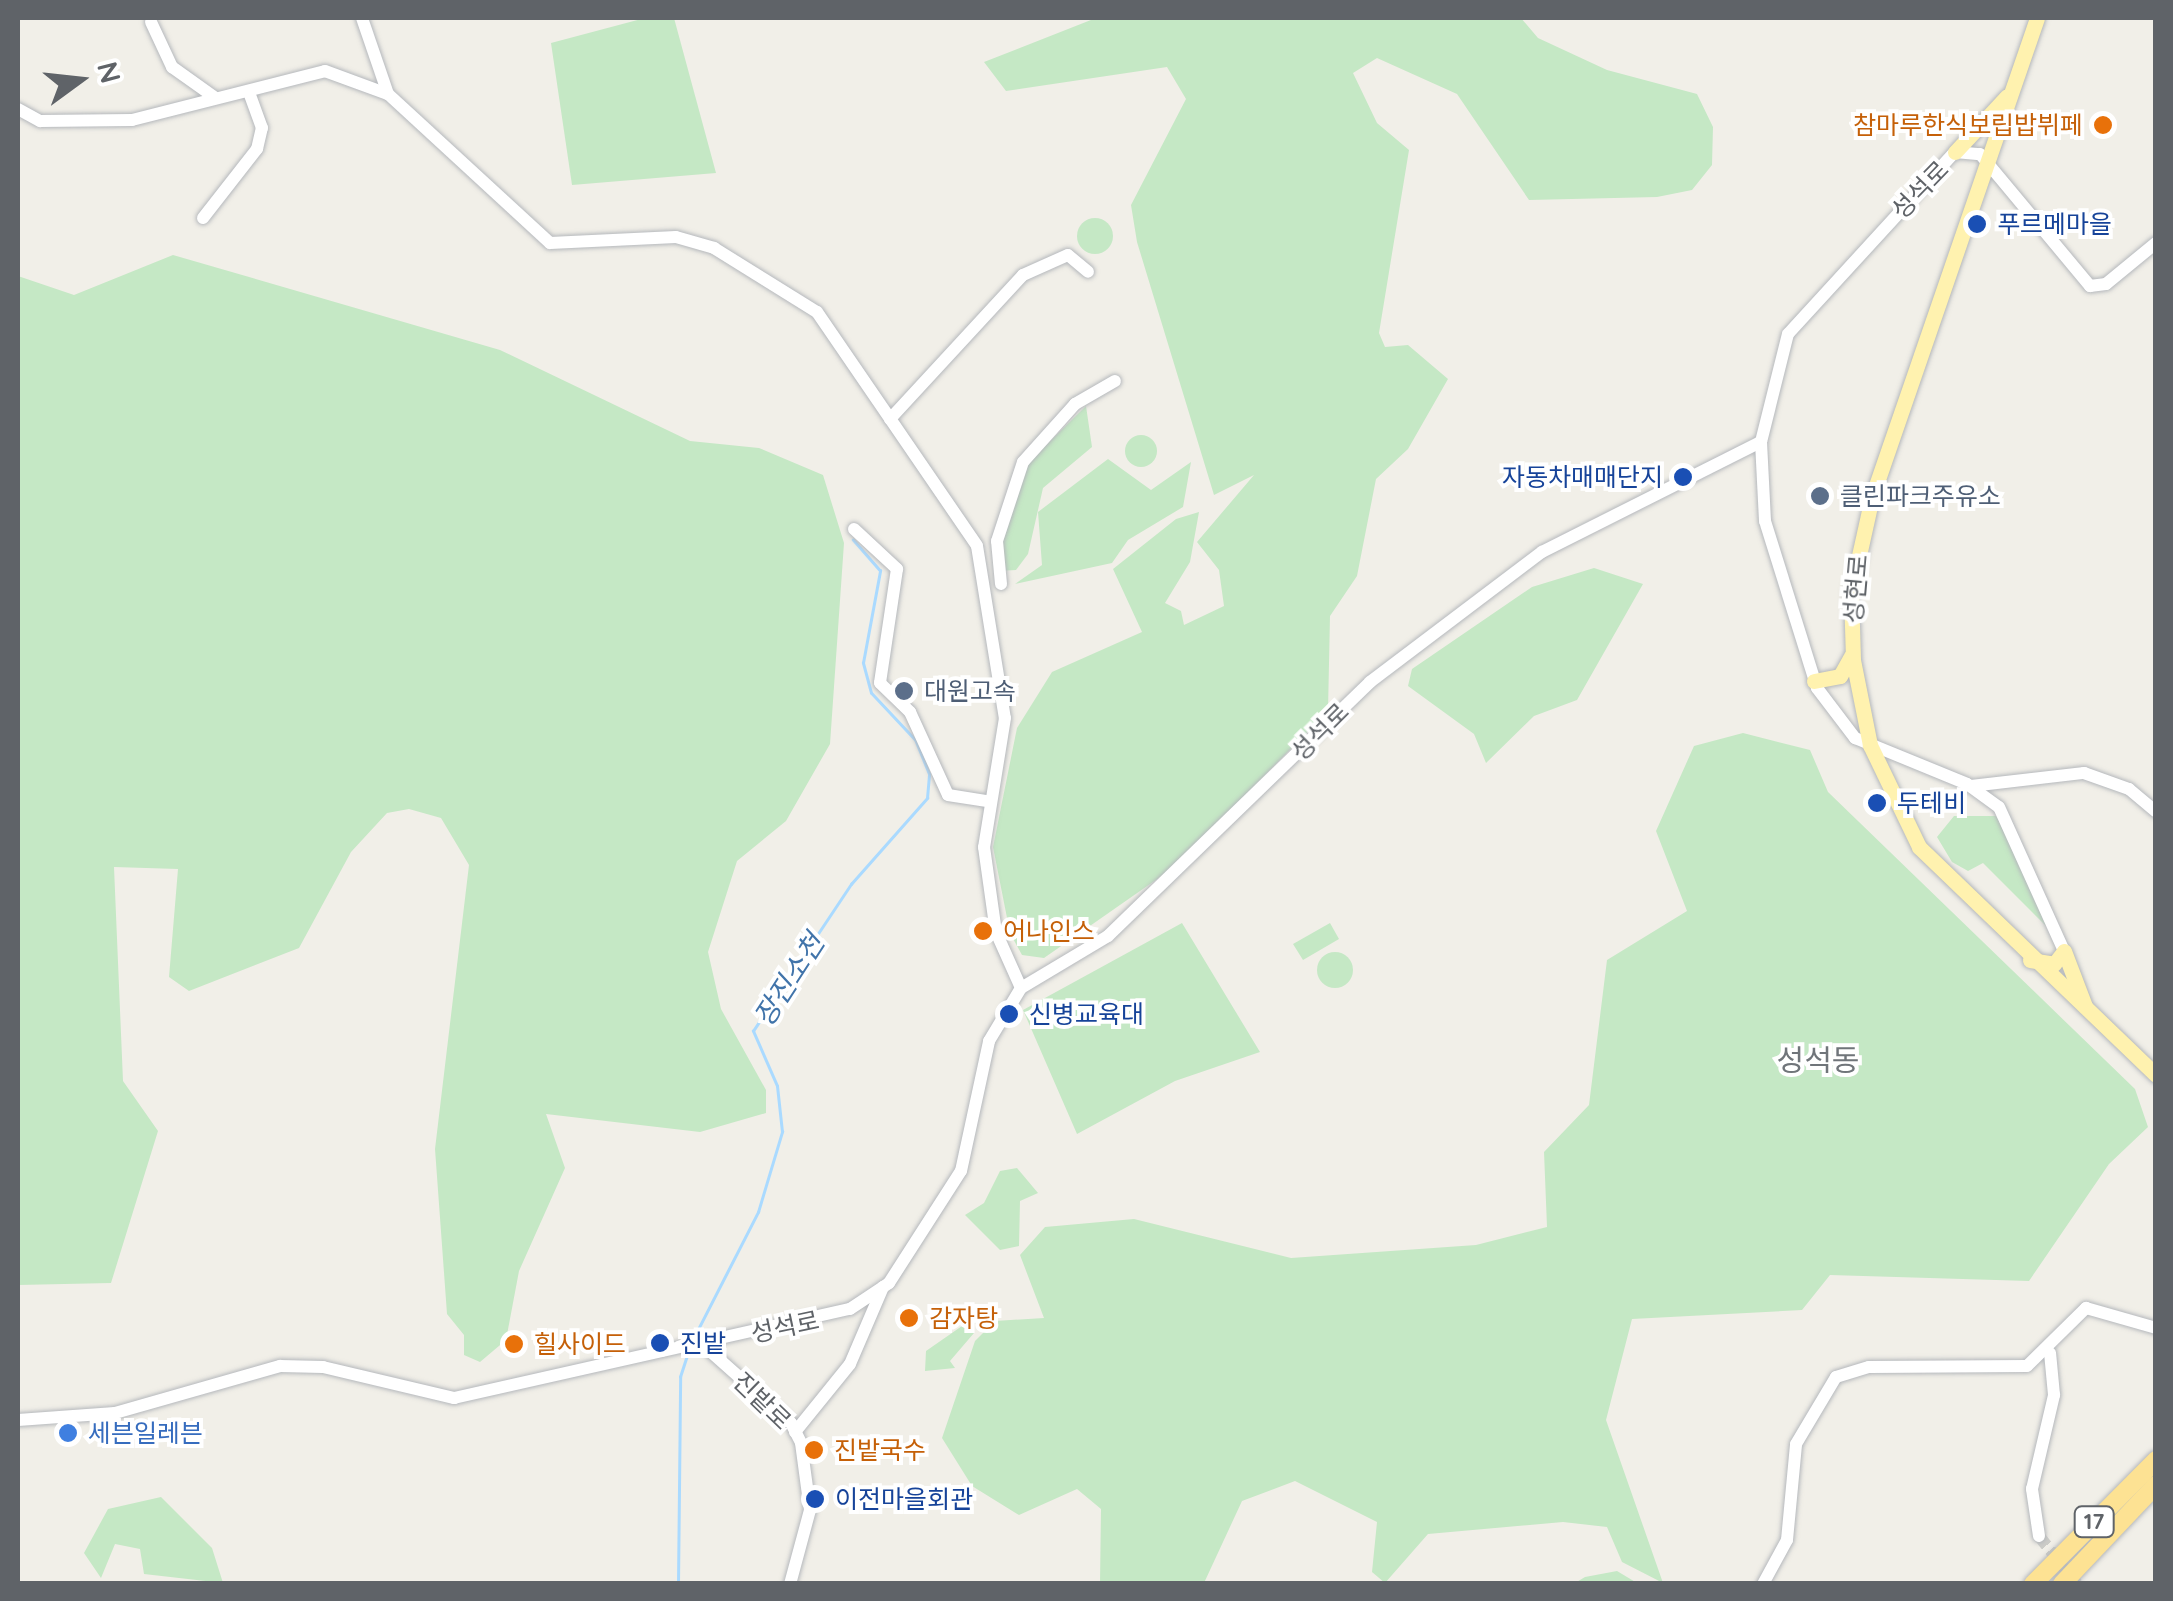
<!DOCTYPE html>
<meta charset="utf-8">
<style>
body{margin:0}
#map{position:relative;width:2173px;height:1601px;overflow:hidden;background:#f1efe8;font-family:Quicksand,"Noto Sans KR",sans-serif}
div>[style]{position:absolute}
.green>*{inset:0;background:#c5e8c5}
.round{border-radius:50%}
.stream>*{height:2.5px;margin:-1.25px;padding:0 1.25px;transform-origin:1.25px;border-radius:1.25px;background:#aadaff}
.minor-tunnel>*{height:12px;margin-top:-6px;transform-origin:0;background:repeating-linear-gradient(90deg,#ccccc8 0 12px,transparent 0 18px)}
.roads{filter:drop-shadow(0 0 2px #b5b8bc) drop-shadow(0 0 2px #b5b8bc)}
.minor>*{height:12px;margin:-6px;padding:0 6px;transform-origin:6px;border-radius:6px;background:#fff}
.major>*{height:15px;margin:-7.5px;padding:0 7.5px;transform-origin:7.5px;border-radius:7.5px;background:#fff2af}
.highway>*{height:18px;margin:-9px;padding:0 9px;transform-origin:9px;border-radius:9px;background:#fde293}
.dots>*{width:28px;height:28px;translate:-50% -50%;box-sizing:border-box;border:5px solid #fff;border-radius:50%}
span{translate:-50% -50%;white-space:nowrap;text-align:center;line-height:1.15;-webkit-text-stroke:8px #fff;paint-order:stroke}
.shield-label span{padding:2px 8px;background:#fff;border:2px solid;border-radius:8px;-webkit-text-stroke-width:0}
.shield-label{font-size:22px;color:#5f6368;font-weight:700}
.food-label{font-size:25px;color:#c56008}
.right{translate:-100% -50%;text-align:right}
.left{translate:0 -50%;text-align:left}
.street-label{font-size:25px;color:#5f6368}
.transit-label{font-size:25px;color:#164399}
.service-label{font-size:25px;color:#4e5e75}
.shop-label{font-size:25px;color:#366cbe}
.water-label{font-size:28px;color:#4174aa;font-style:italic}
.quarter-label{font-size:30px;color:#70757a}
.frame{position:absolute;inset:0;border:20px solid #5f6368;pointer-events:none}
.north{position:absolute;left:30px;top:30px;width:100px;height:100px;-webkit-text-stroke:8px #fff;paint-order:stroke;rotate:75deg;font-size:28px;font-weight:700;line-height:40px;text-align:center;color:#5f6368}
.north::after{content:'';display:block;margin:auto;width:35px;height:45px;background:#5f6368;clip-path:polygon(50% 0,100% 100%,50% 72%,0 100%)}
</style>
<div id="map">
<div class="green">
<div style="clip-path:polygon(645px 18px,674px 18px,716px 173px,572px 185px,551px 43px)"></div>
<div style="clip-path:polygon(1096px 18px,1521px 18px,1538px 38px,1607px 70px,1697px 94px,1713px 127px,1712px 165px,1692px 190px,1657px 197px,1529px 200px,1457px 94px,1377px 58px,1353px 73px,1377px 123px,1409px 150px,1379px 333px,1385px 347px,1408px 345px,1448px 379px,1408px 449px,1376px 479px,1357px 576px,1330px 616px,1328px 711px,1173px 868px,1044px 958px,1022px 955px,1010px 933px,993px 847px,1017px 728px,1052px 672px,1142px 632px,1113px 569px,1176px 519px,1199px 512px,1190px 562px,1165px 603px,1181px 611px,1184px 625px,1224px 606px,1219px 570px,1197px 542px,1254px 475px,1214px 495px,1137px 242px,1131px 205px,1186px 99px,1167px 67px,1006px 91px,984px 62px)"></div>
<div class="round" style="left:1077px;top:218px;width:36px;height:36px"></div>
<div style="clip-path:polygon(173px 255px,500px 350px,690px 441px,759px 448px,823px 475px,844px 543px,830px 744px,786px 821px,737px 861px,708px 952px,721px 1009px,766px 1090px,766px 1113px,700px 1132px,546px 1114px,565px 1168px,519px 1271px,506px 1340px,480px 1362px,464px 1355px,464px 1335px,447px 1314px,435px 1149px,469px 865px,441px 818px,409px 809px,387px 813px,351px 852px,299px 948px,189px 991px,169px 977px,178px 869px,114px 867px,123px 1081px,158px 1131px,111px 1283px,18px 1285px,18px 276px,74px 295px)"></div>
<div style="clip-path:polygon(1086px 406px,1092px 447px,1043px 488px,1028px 554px,1016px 570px,997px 571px,1006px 510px,1029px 462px)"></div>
<div class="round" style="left:1125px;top:435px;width:32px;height:32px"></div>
<div style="clip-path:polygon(1108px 459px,1151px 490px,1191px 462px,1183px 507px,1128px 540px,1112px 563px,1015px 584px,1042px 565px,1038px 512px)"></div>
<div style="clip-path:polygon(1594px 568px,1643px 584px,1577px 700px,1534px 716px,1486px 763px,1474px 734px,1408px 686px,1412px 669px,1532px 587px)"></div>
<div style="clip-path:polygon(1743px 733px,1810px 750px,1828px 792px,2135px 1089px,2148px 1127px,2109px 1164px,2029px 1281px,1830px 1275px,1802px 1310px,1632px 1319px,1606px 1420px,1663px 1583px,1622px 1562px,1607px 1527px,1563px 1522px,1428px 1534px,1385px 1583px,1372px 1572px,1377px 1522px,1295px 1481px,1242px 1501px,1204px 1583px,1100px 1583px,1101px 1509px,1077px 1489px,1019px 1515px,972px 1486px,942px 1438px,975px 1341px,995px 1321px,1044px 1318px,1020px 1255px,1045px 1227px,1134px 1219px,1291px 1258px,1476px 1245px,1547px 1227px,1544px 1152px,1589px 1105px,1607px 960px,1687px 911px,1656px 831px,1694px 746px)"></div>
<div style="clip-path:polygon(1954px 816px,1996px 816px,2027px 867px,2047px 927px,1983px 863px,1968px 871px,1952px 862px,1937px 837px)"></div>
<div style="clip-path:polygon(1182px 923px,1260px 1052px,1175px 1081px,1077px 1134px,1023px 1010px)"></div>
<div style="clip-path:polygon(1330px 923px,1339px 939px,1303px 960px,1293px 944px)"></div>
<div class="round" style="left:1317px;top:952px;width:36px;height:36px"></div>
<div style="clip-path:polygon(1017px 1168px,1038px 1193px,1020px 1201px,1019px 1246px,1000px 1250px,965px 1215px,984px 1203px,1000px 1171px)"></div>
<div style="clip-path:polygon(962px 1326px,974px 1333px,950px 1361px,955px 1368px,925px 1371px,926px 1351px)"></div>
<div style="clip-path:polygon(161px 1497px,212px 1548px,223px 1583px,144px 1574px,140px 1549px,115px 1544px,101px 1578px,84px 1553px,108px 1509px)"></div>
<div style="clip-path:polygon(1617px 1571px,1637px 1583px,1575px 1583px,1585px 1577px)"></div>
</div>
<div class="stream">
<div style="left:692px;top:1341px;width:145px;rotate:-62.9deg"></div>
<div style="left:758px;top:1212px;width:84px;rotate:-73.3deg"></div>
<div style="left:782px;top:1132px;width:46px;rotate:-96.2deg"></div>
<div style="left:777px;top:1086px;width:60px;rotate:-113.6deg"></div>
<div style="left:753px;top:1031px;width:177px;rotate:-56.3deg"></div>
<div style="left:851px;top:884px;width:115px;rotate:-48.5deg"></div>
<div style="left:927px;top:798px;width:24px;rotate:-85deg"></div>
<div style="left:929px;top:774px;width:37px;rotate:-112deg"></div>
<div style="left:915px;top:740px;width:64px;rotate:-133.1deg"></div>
<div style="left:871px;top:693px;width:31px;rotate:-105deg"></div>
<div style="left:863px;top:663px;width:94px;rotate:-79.5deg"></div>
<div style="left:880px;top:571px;width:41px;rotate:-131.1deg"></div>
<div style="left:678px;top:1584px;width:207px;rotate:-89.4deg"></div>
<div style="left:680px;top:1377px;width:25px;rotate:-72deg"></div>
</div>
<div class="minor-tunnel">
<div style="left:2039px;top:1536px;width:61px;rotate:51.6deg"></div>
</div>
<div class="roads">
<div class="minor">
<div style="left:362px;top:18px;width:80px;rotate:71.1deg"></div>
<div style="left:388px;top:94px;width:220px;rotate:42.6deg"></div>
<div style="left:550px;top:243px;width:126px;rotate:-2.7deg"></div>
<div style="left:676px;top:237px;width:40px;rotate:16deg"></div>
<div style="left:714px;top:248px;width:121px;rotate:31.9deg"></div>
<div style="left:817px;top:312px;width:283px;rotate:55.6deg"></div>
<div style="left:977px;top:546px;width:174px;rotate:80.8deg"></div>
<div style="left:1005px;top:718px;width:131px;rotate:99.2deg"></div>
<div style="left:984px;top:847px;width:86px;rotate:82deg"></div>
<div style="left:996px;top:932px;width:61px;rotate:65.9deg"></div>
<div style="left:151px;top:22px;width:50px;rotate:65deg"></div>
<div style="left:172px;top:67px;width:52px;rotate:35.5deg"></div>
<div style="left:18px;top:109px;width:25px;rotate:29deg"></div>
<div style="left:40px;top:121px;width:92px;rotate:-0.6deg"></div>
<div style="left:132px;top:120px;width:199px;rotate:-14.2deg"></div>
<div style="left:325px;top:71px;width:67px;rotate:20.1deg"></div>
<div style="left:203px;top:218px;width:88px;rotate:-52deg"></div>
<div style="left:257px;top:149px;width:22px;rotate:-77deg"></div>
<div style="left:262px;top:128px;width:37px;rotate:-110deg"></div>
<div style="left:890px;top:419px;width:196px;rotate:-47.3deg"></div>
<div style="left:1023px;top:275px;width:49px;rotate:-24deg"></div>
<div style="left:1068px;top:255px;width:26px;rotate:40deg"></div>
<div style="left:1761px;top:442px;width:79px;rotate:87.1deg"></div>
<div style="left:1765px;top:521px;width:175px;rotate:72.7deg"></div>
<div style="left:1817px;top:688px;width:63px;rotate:52.8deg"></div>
<div style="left:1855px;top:738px;width:121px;rotate:22.3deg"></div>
<div style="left:1967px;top:784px;width:39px;rotate:36deg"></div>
<div style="left:1999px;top:807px;width:158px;rotate:65.7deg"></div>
<div style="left:854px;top:529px;width:59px;rotate:42.9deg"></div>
<div style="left:897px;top:569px;width:115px;rotate:98.5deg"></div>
<div style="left:880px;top:683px;width:42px;rotate:44deg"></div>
<div style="left:910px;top:712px;width:91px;rotate:65.4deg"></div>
<div style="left:948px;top:795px;width:38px;rotate:9deg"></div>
<div style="left:1001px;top:584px;width:43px;rotate:-95.3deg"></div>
<div style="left:997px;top:541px;width:83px;rotate:-71.8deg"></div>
<div style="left:1023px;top:462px;width:78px;rotate:-48.1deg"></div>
<div style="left:1075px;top:404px;width:46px;rotate:-29.9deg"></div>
<div style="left:1971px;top:786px;width:114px;rotate:-6.6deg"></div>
<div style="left:2084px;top:773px;width:48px;rotate:19.6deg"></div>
<div style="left:2129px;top:789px;width:35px;rotate:40deg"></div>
<div style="left:702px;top:1344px;width:119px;rotate:41.6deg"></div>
<div style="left:791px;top:1423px;width:22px;rotate:63deg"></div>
<div style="left:801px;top:1443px;width:68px;rotate:82.3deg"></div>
<div style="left:810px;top:1510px;width:77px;rotate:105.1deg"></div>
<div style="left:18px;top:1420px;width:97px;rotate:-4.1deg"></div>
<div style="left:115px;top:1413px;width:172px;rotate:-15.9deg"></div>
<div style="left:280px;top:1366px;width:43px;rotate:1.3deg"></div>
<div style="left:323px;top:1367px;width:135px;rotate:13.3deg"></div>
<div style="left:454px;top:1398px;width:406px;rotate:-12.7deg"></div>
<div style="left:850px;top:1309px;width:47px;rotate:-33.7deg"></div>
<div style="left:889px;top:1283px;width:133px;rotate:-57.3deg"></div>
<div style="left:961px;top:1171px;width:133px;rotate:-77.8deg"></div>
<div style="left:989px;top:1041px;width:62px;rotate:-58.9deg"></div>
<div style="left:1021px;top:988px;width:101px;rotate:-30.9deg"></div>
<div style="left:1108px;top:936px;width:365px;rotate:-44.1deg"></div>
<div style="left:1370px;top:682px;width:216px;rotate:-37.1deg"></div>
<div style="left:1542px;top:552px;width:245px;rotate:-26.7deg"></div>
<div style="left:1761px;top:442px;width:111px;rotate:-76deg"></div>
<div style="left:1788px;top:334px;width:247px;rotate:-47.5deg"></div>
<div style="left:1955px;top:152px;width:25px;rotate:5deg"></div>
<div style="left:1980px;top:154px;width:172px;rotate:50.2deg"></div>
<div style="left:2090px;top:286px;width:16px;rotate:-7deg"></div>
<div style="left:2106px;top:284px;width:65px;rotate:-39.4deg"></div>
<div style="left:795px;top:1432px;width:87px;rotate:-51deg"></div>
<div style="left:850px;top:1364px;width:84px;rotate:-66.8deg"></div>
<div style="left:2039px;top:1536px;width:48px;rotate:-98.5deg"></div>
<div style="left:2032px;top:1489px;width:97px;rotate:-76.8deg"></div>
<div style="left:2054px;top:1395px;width:42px;rotate:-95.4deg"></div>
<div style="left:1763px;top:1584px;width:50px;rotate:-61.4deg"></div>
<div style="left:1787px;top:1540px;width:96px;rotate:-84.6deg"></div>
<div style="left:1796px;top:1444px;width:78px;rotate:-59.2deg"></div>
<div style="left:1836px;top:1377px;width:34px;rotate:-17deg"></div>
<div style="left:1869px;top:1367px;width:158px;rotate:-0.4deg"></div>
<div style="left:2027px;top:1366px;width:83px;rotate:-44.5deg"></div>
<div style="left:2086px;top:1308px;width:73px;rotate:15.9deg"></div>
</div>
<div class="major">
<div style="left:2037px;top:18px;width:507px;rotate:109.01deg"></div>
<div style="left:1872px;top:497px;width:97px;rotate:102.5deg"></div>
<div style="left:1851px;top:592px;width:68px;rotate:88.3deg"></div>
<div style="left:1853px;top:660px;width:87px;rotate:78.7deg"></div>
<div style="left:1870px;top:745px;width:113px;rotate:64.3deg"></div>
<div style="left:1919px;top:847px;width:329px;rotate:43.9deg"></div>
<div style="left:1955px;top:152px;width:76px;rotate:-47.1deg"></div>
<div style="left:1814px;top:681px;width:26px;rotate:-11deg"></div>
<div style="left:1840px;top:676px;width:23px;rotate:-61deg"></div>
<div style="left:2030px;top:960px;width:24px;rotate:9deg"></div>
<div style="left:2054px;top:964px;width:16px;rotate:-52deg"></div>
<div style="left:2064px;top:951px;width:59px;rotate:69.1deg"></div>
</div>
<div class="highway">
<div style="left:2033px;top:1584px;width:175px;rotate:-45.2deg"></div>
<div style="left:2062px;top:1584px;width:137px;rotate:-46.5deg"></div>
</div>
</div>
<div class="dots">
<div style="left:2103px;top:125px;background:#e8710a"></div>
<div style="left:1977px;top:224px;background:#1a4fb4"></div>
<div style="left:1683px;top:477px;background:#1a4fb4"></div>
<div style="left:1820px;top:496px;background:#5c6f8a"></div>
<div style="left:904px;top:691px;background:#5c6f8a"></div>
<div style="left:1877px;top:803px;background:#1a4fb4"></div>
<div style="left:983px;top:931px;background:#e8710a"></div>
<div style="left:1009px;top:1014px;background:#1a4fb4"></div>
<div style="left:909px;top:1318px;background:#e8710a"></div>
<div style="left:660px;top:1343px;background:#1a4fb4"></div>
<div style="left:514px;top:1344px;background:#e8710a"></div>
<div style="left:68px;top:1433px;background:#3f7fe0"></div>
<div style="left:814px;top:1450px;background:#e8710a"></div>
<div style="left:815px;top:1499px;background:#1a4fb4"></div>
</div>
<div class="shield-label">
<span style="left:2094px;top:1522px">17</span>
</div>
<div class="food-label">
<span class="right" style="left:2083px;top:125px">참마루한식보립밥뷔페</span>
<span class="left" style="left:1003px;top:931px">어나인스</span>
<span class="left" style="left:929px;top:1318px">감자탕</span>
<span class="left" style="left:534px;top:1344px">힐사이드</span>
<span class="left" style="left:834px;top:1450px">진밭국수</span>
</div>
<div class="street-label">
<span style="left:1920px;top:190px;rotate:-46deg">성석로</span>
<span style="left:1856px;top:589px;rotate:-85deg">성현로</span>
<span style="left:1320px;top:732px;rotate:-45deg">성석로</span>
<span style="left:785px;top:1327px;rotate:-12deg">성석로</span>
<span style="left:762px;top:1401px;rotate:44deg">진밭로</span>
</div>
<div class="transit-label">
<span class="left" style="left:1997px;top:224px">푸르메마을</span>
<span class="right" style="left:1663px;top:477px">자동차매매단지</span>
<span class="left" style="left:1897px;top:803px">두테비</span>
<span class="left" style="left:1029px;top:1014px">신병교육대</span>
<span class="left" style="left:680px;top:1343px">진밭</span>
<span class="left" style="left:835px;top:1499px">이전마을회관</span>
</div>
<div class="service-label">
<span class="left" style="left:1840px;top:496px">클린파크주유소</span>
<span class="left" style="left:924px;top:691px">대원고속</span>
</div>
<div class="shop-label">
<span class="left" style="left:88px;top:1433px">세븐일레븐</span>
</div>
<div class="water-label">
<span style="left:789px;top:980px;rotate:-57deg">장진소천</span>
</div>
<div class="quarter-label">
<span style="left:1818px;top:1060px">성석동</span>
</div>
<div class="frame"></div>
<div class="north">N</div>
</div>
